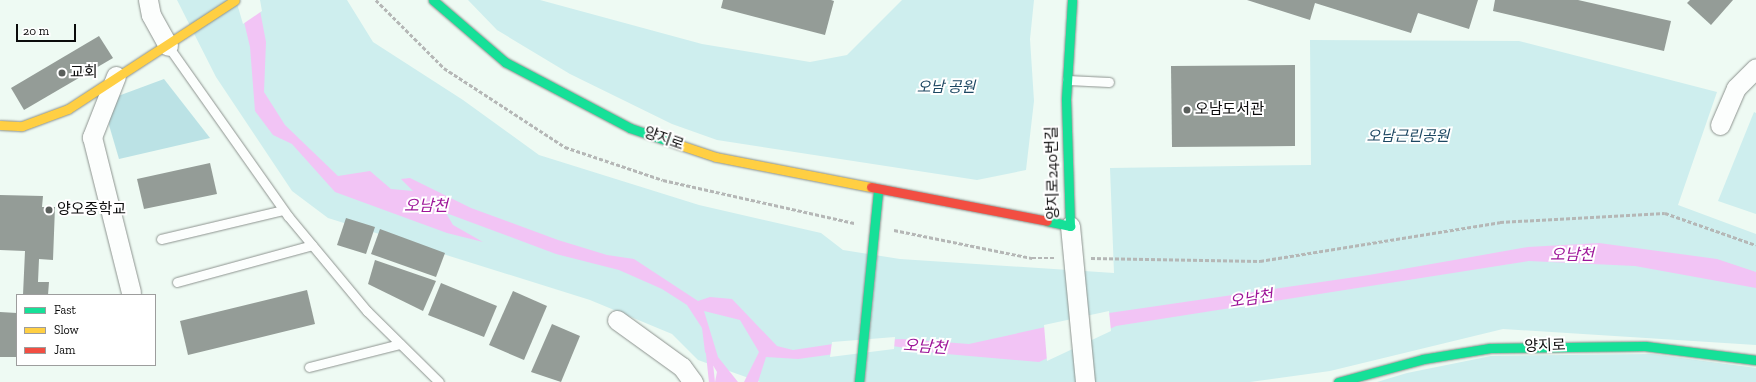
<!DOCTYPE html>
<meta charset="utf-8">
<style>
body{margin:0}
#map{position:relative;width:1756px;height:382px;overflow:hidden;background:#eefaf3;font-family:"Zilla Slab","Noto Sans KR",serif}
div>[style]{position:absolute}
.green>*{inset:0;background:#ceeeee}
.forest>*{inset:0;background:#bbe2e5}
.water>*{inset:0;background:#f2c4f5}
.pier>*{inset:0;background:#eefaf3}
.stream>*{height:6px;margin:-3px;padding:0 3px;transform-origin:3px;border-radius:3px;background:#f2c4f5}
.building>*{inset:0;background:#949c97}
.path>*{height:2.5px;margin-top:-1.25px;transform-origin:0;background:repeating-linear-gradient(90deg,#b5b7b6 0 4px,transparent 0 6px)}
.roads{filter:drop-shadow(0 0 1px #8d938f) drop-shadow(0 0 1px #8d938f)}
.lane>*{height:9px;margin:-4.5px;padding:0 4.5px;transform-origin:4.5px;border-radius:4.5px;background:#fcfefd}
.street>*{height:19px;margin:-9.5px;padding:0 9.5px;transform-origin:9.5px;border-radius:9.5px;background:#fcfefd}
.fast>*{height:9px;margin:-4.5px;padding:0 4.5px;transform-origin:4.5px;border-radius:4.5px;background:#16e098}
.slow>*{height:9px;margin:-4.5px;padding:0 4.5px;transform-origin:4.5px;border-radius:4.5px;background:#ffcf43}
.jam>*{height:9px;margin:-4.5px;padding:0 4.5px;transform-origin:4.5px;border-radius:4.5px;background:#f24e42}
.dots>*{width:11px;height:11px;translate:-50% -50%;box-sizing:border-box;border:2px solid #fff;border-radius:50%}
span{translate:-50% -50%;white-space:nowrap;text-align:center;line-height:1.15;-webkit-text-stroke:4px #fff;paint-order:stroke}
.poi-label{font-size:15px;color:#0b0b0b}
.left{translate:0 -50%;text-align:left}
.park-label{font-size:15px;color:#1c4762;font-style:italic}
.street-label{font-size:15px;color:#0b0b0b}
.water-label{font-size:16px;color:#9d1498;font-style:italic}
.legend{position:absolute;left:16px;top:294px;width:140px;height:72px;box-sizing:border-box;background:#fff;border:1px solid #9d9d9d;margin:0;padding:5px 7px;list-style:none;font-size:12px;color:#0b0b0b}
.legend li{display:flex;align-items:center;gap:8px;height:20px}
.legend b{width:20px;border:1px solid #9d9d9d}
.scale{position:absolute;left:16px;top:24px;width:60px;height:18px;box-sizing:border-box;border:2px solid #0b0b0b;border-top:0;padding-left:5px;font-size:12px;line-height:14px;white-space:nowrap;color:#0b0b0b;-webkit-text-stroke:3px #fff;paint-order:stroke}
</style>
<div id="map">
<div class="green">
<div style="clip-path:polygon(177px 0,347px 0,373px 42px,463px 100px,539px 155px,699px 205px,821px 233px,843px 250px,900px 259px,1114px 273px,1110px 168px,1311px 165px,1310px 40px,1519px 41px,1717px 92px,1678px 205px,1756px 234px,1756px 345px,1503px 329px,1330px 371px,1250px 382px,760px 382px,698px 360px,672px 334px,590px 300px,328px 218px,292px 191px,216px 77px)"></div>
<div style="clip-path:polygon(468px 0,540px 0,702px 44px,810px 62px,847px 55px,902px 0,1034px 0,1030px 39px,1034px 101px,1026px 170px,977px 180px,717px 140px,672px 124px,570px 74px,497px 30px)"></div>
<div style="clip-path:polygon(1754px 112px,1756px 113px,1756px 214px,1718px 201px)"></div>
<div style="clip-path:polygon(1652px 354px,1756px 368px,1756px 382px,1377px 382px,1407px 373px,1491px 356px)"></div>
</div>
<div class="forest">
<div style="clip-path:polygon(164px 79px,210px 138px,119px 159px,109px 125px,110px 99px)"></div>
</div>
<div class="water">
<div style="clip-path:polygon(258px 0,266px 42px,264px 92px,285px 125px,338px 176px,370px 171px,391px 189px,413px 191px,401px 179px,410px 178px,471px 208px,558px 240px,607px 255px,634px 259px,698px 301px,710px 297px,732px 299px,777px 346px,793px 350px,853px 341px,903px 339px,969px 344px,1109px 313px,1369px 275px,1528px 247px,1599px 243px,1717px 259px,1756px 272px,1756px 288px,1635px 266px,1529px 261px,1116px 326px,1039px 362px,935px 353px,893px 346px,798px 359px,766px 357px,758px 382px,744px 382px,759px 352px,740px 320px,704px 311px,718px 357px,738px 382px,715px 382px,717px 372px,705px 352px,702px 328px,687px 305px,662px 289px,619px 270px,556px 254px,446px 213px,453px 225px,483px 242px,447px 233px,335px 192px,292px 144px,273px 135px,255px 111px,250px 47px,241px 9px)"></div>
</div>
<div class="pier">
<div style="clip-path:polygon(236px 0,260px 0,262px 11px,243px 24px)"></div>
<div style="clip-path:polygon(1109px 311px,1111px 331px,1047px 361px,1044px 325px)"></div>
<div style="clip-path:polygon(895px 337px,894px 349px,830px 357px,832px 342px)"></div>
</div>
<div class="stream">
<div style="left:709px;top:354px;width:28px;rotate:84deg"></div>
</div>
<div class="building">
<div style="clip-path:polygon(723px 0,831px 0,834px 1px,825px 35px,721px 8px)"></div>
<div style="clip-path:polygon(1247px 0,1478px 0,1469px 29px,1418px 13px,1411px 33px,1315px 3px,1310px 20px)"></div>
<div style="clip-path:polygon(1495px 0,1578px 0,1671px 21px,1664px 51px,1493px 11px)"></div>
<div style="clip-path:polygon(1690px 0,1733px 0,1711px 25px,1687px 3px)"></div>
<div style="clip-path:polygon(99px 36px,113px 58px,24px 110px,11px 88px)"></div>
<div style="clip-path:polygon(1295px 65px,1295px 146px,1172px 147px,1171px 66px)"></div>
<div style="clip-path:polygon(210px 163px,217px 194px,144px 209px,137px 179px)"></div>
<div style="clip-path:polygon(0 195px,43px 196px,42px 207px,55px 207px,53px 260px,39px 259px,38px 282px,49px 282px,48px 295px,23px 295px,25px 251px,0 250px)"></div>
<div style="clip-path:polygon(346px 218px,375px 227px,366px 254px,337px 245px)"></div>
<div style="clip-path:polygon(380px 229px,445px 253px,436px 277px,371px 254px)"></div>
<div style="clip-path:polygon(375px 260px,436px 281px,423px 311px,368px 284px)"></div>
<div style="clip-path:polygon(441px 283px,497px 306px,484px 337px,428px 315px)"></div>
<div style="clip-path:polygon(307px 290px,315px 324px,188px 355px,180px 321px)"></div>
<div style="clip-path:polygon(513px 291px,547px 306px,524px 360px,489px 345px)"></div>
<div style="clip-path:polygon(0 312px,17px 313px,17px 357px,0 357px)"></div>
<div style="clip-path:polygon(552px 324px,580px 336px,561px 382px,531px 372px)"></div>
</div>
<div class="path">
<div style="left:376px;top:0;width:96px;rotate:45deg"></div>
<div style="left:444px;top:68px;width:145px;rotate:33.1deg"></div>
<div style="left:565px;top:147px;width:103px;rotate:18.6deg"></div>
<div style="left:663px;top:180px;width:196px;rotate:12.7deg"></div>
<div style="left:894px;top:230px;width:141px;rotate:11.5deg"></div>
<div style="left:1032px;top:258px;width:22px"></div>
<div style="left:1091px;top:258px;width:169px;rotate:1deg"></div>
<div style="left:1260px;top:261px;width:243px;rotate:-9.2deg"></div>
<div style="left:1500px;top:222px;width:165px;rotate:-3.1deg"></div>
<div style="left:1665px;top:213px;width:96px;rotate:19.4deg"></div>
</div>
<div class="roads">
<div class="lane">
<div style="left:168px;top:46px;width:208px;rotate:54.8deg"></div>
<div style="left:288px;top:216px;width:124px;rotate:50.3deg"></div>
<div style="left:367px;top:311px;width:101px;rotate:44.6deg"></div>
<div style="left:1067px;top:80px;width:42px;rotate:2.7deg"></div>
<div style="left:161px;top:239px;width:125px;rotate:-13.4deg"></div>
<div style="left:177px;top:282px;width:140px;rotate:-15.3deg"></div>
<div style="left:309px;top:367px;width:94px;rotate:-14.2deg"></div>
</div>
<div class="street">
<div style="left:148px;top:0;width:15px;rotate:79deg"></div>
<div style="left:151px;top:15px;width:35px;rotate:61deg"></div>
<div style="left:116px;top:76px;width:66px;rotate:111.5deg"></div>
<div style="left:92px;top:137px;width:160px;rotate:75.9deg"></div>
<div style="left:1720px;top:125px;width:40px;rotate:-66.6deg"></div>
<div style="left:1736px;top:88px;width:28px;rotate:-45deg"></div>
<div style="left:1070px;top:226px;width:157px;rotate:84.5deg"></div>
<div style="left:617px;top:320px;width:80px;rotate:35.9deg"></div>
<div style="left:682px;top:367px;width:19px;rotate:54deg"></div>
</div>
<div class="fast">
<div style="left:433px;top:0;width:95px;rotate:40.7deg"></div>
<div style="left:505px;top:62px;width:141px;rotate:27.8deg"></div>
<div style="left:630px;top:128px;width:50px;rotate:18.8deg"></div>
<div style="left:1047px;top:221px;width:24px;rotate:12deg"></div>
<div style="left:1070px;top:226px;width:127px;rotate:-91.8deg"></div>
<div style="left:1066px;top:99px;width:99px;rotate:-86.5deg"></div>
<div style="left:859px;top:382px;width:192px;rotate:-84.3deg"></div>
<div style="left:1338px;top:382px;width:88px;rotate:-15.1deg"></div>
<div style="left:1423px;top:359px;width:68px;rotate:-9.3deg"></div>
<div style="left:1490px;top:348px;width:155px;rotate:-0.7deg"></div>
<div style="left:1645px;top:346px;width:112px;rotate:7.2deg"></div>
</div>
<div class="slow">
<div style="left:0;top:125px;width:22px;rotate:3deg"></div>
<div style="left:22px;top:126px;width:49px;rotate:-20.3deg"></div>
<div style="left:68px;top:109px;width:199px;rotate:-33.1deg"></div>
<div style="left:677px;top:144px;width:41px;rotate:18.4deg"></div>
<div style="left:716px;top:157px;width:158px;rotate:11deg"></div>
</div>
<div class="jam">
<div style="left:871px;top:187px;width:179px;rotate:10.9deg"></div>
</div>
</div>
<div class="dots">
<div style="left:62px;top:73px;background:#5a5f5c"></div>
<div style="left:1187px;top:110px;background:#5a5f5c"></div>
<div style="left:49px;top:210px;background:#5a5f5c"></div>
</div>
<div class="poi-label">
<span class="left" style="left:70px;top:73px">교회</span>
<span class="left" style="left:1195px;top:110px">오남도서관</span>
<span class="left" style="left:57px;top:210px">양오중학교</span>
</div>
<div class="park-label">
<span style="left:946px;top:88px">오남 공원</span>
<span style="left:1408px;top:137px">오남근린공원</span>
</div>
<div class="street-label">
<span style="left:664px;top:139px;rotate:19deg">양지로</span>
<span style="left:1053px;top:173px;rotate:-91deg">양지로240번길</span>
<span style="left:1545px;top:346px;rotate:-2deg">양지로</span>
</div>
<div class="water-label">
<span style="left:426px;top:206px">오남천</span>
<span style="left:1572px;top:255px">오남천</span>
<span style="left:1251px;top:299px;rotate:-9deg">오남천</span>
<span style="left:925px;top:347px;rotate:4deg">오남천</span>
</div>
<ul class="legend">
<li><b style="height:5px;background:#16e098"></b>Fast</li>
<li><b style="height:5px;background:#ffcf43"></b>Slow</li>
<li><b style="height:5px;background:#f24e42"></b>Jam</li>
</ul>
<div class="scale">20 m</div>
</div>
